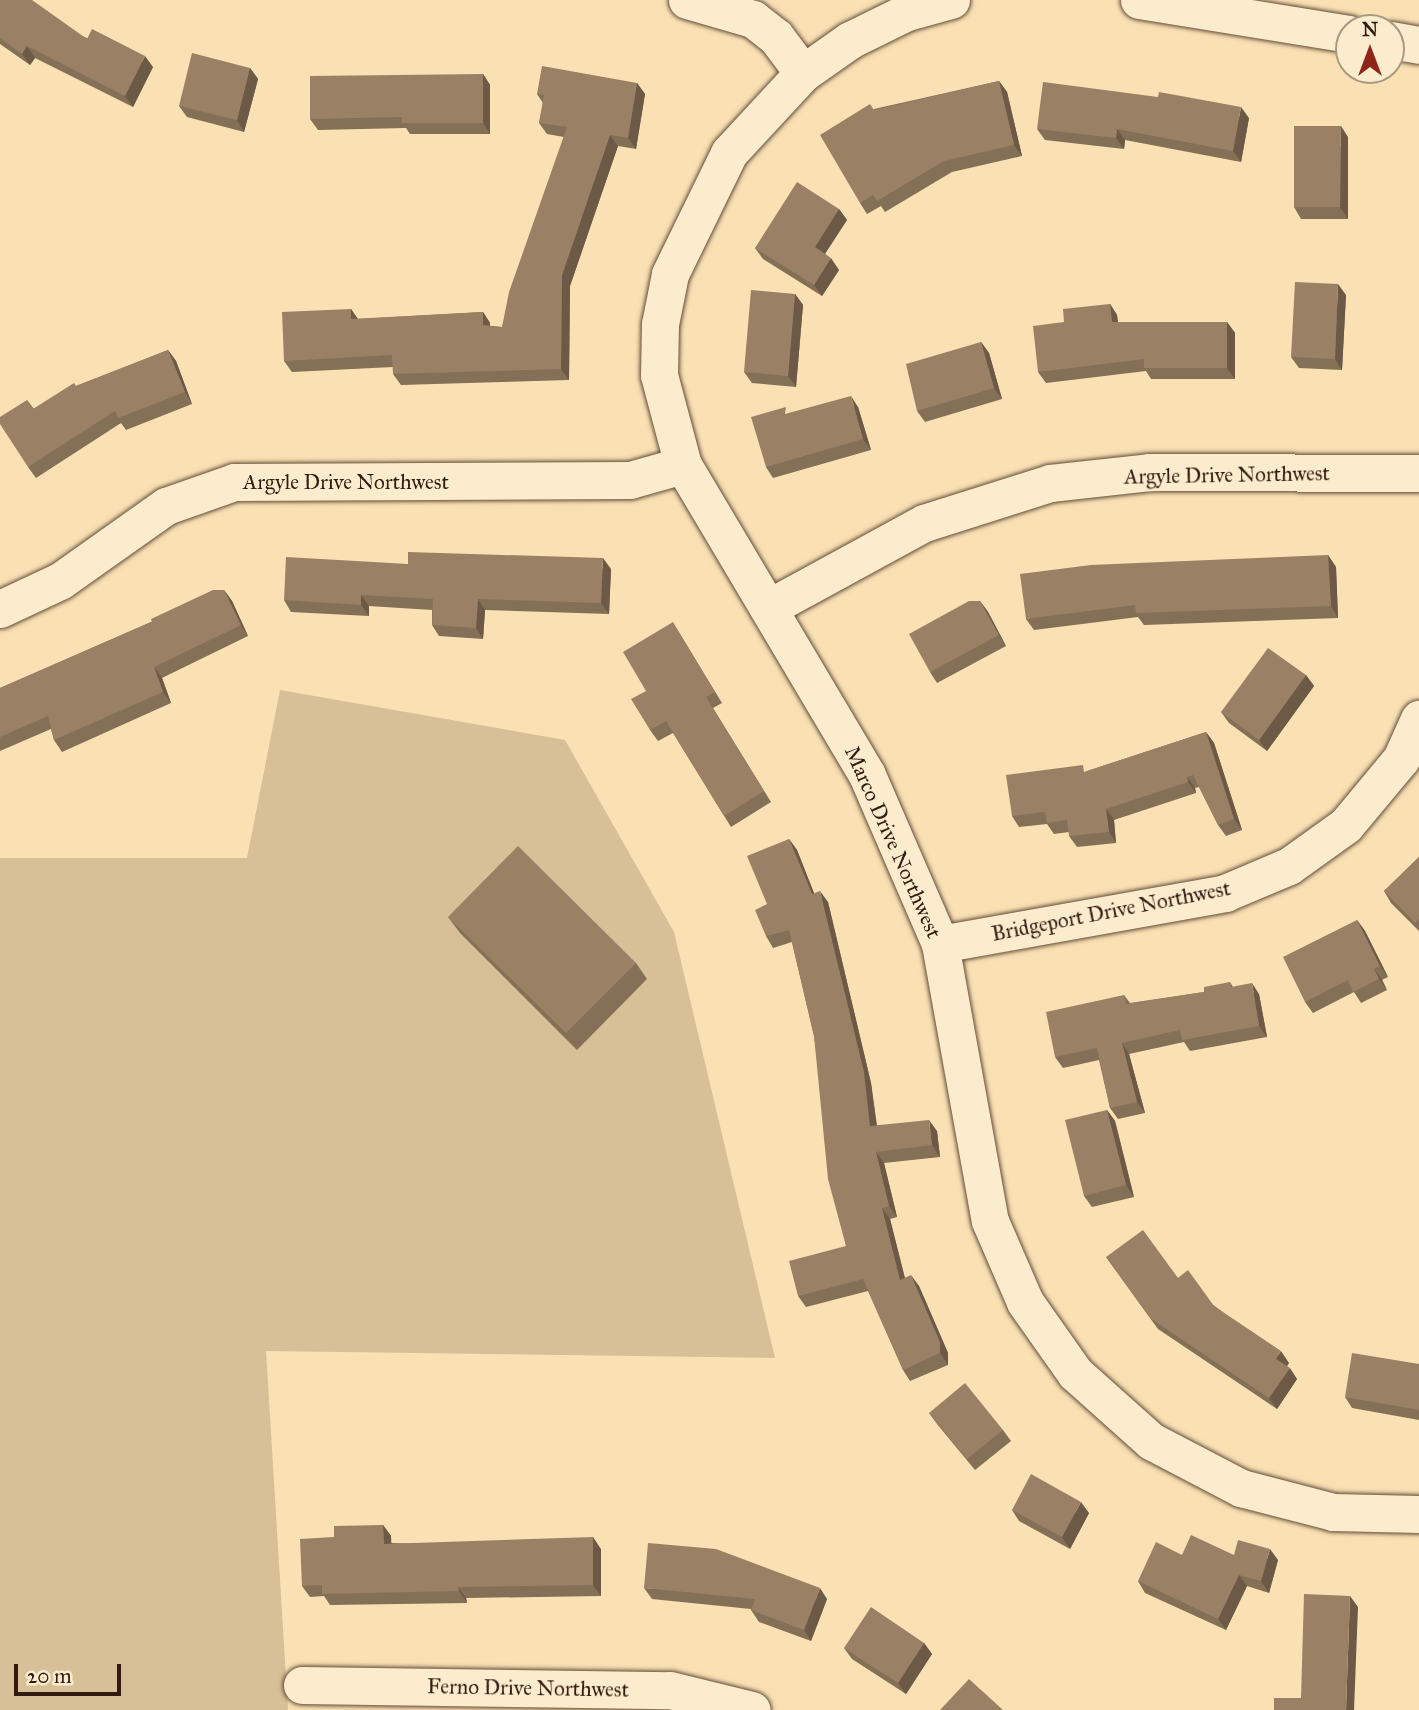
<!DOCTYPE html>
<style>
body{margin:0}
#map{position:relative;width:1419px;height:1710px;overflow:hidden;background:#f9e1b3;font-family:"IM FELL Great Primer",serif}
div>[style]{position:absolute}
.green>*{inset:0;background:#d7bf97}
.roads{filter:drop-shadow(0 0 2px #644c39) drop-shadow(0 0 2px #644c39)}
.minor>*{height:37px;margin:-18.5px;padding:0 18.5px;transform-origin:18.5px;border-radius:18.5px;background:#fbecce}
.wall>*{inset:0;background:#846f57}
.shaded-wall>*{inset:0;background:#6c5a47}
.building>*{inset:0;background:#9a8165}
span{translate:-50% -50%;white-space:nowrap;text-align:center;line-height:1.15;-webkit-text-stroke:5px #fbecce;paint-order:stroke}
.street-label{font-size:21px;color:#331a10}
.north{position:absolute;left:1335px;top:14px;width:70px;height:70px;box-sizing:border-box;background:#fbecce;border:2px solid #ab9882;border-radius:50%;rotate:0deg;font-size:19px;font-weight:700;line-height:28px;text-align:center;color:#331a10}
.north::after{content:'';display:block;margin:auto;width:24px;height:32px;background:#8f2418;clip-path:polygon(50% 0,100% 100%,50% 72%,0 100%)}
.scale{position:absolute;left:14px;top:1664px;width:107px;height:32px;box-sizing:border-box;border:4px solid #331a10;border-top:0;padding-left:9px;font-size:21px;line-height:24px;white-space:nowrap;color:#331a10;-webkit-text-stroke:5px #fbecce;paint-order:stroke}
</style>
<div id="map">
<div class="green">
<div style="clip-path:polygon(280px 690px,565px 740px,674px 932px,775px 1358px,266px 1351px,288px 1710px,0 1710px,0 858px,247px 858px)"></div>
</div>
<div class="roads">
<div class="minor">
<div style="left:687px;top:0;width:69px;rotate:16.1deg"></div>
<div style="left:753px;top:19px;width:29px;rotate:38deg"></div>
<div style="left:776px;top:37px;width:45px;rotate:53.1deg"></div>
<div style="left:951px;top:0;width:46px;rotate:164.7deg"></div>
<div style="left:907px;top:12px;width:64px;rotate:153.8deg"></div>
<div style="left:850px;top:40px;width:57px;rotate:144.9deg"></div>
<div style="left:803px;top:73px;width:109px;rotate:132.8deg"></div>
<div style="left:729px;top:153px;width:135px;rotate:116deg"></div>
<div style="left:670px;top:274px;width:51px;rotate:101.3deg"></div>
<div style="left:660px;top:324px;width:51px;rotate:91.1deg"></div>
<div style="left:659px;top:375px;width:93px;rotate:75.1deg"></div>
<div style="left:683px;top:465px;width:360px;rotate:59.3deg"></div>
<div style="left:867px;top:775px;width:184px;rotate:66.6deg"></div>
<div style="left:940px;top:944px;width:281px;rotate:79.8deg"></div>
<div style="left:990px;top:1221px;width:88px;rotate:66.6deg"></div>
<div style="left:1025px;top:1302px;width:87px;rotate:54.8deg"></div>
<div style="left:1075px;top:1373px;width:102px;rotate:41.8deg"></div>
<div style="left:1151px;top:1441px;width:102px;rotate:27.6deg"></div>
<div style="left:1241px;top:1488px;width:95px;rotate:14.6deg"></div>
<div style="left:1333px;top:1512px;width:86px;rotate:1.3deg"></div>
<div style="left:1139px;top:0;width:213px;rotate:9.2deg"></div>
<div style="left:1391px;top:40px;width:28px;rotate:10deg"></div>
<div style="left:768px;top:608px;width:178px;rotate:-28.6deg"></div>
<div style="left:924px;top:523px;width:132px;rotate:-17.6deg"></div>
<div style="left:1050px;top:483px;width:100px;rotate:-6.3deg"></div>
<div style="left:1149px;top:472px;width:270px;rotate:0.2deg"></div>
<div style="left:0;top:609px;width:66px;rotate:-25deg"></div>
<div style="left:60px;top:581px;width:130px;rotate:-35.3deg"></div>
<div style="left:166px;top:506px;width:72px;rotate:-19.4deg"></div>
<div style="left:234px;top:482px;width:396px;rotate:-0.3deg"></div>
<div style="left:630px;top:480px;width:55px;rotate:-15.8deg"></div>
<div style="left:940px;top:944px;width:290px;rotate:-10.1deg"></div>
<div style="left:1225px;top:893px;width:69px;rotate:-22.9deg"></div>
<div style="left:1289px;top:866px;width:70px;rotate:-35.7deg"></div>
<div style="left:1346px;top:825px;width:86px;rotate:-50.2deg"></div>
<div style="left:1401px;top:759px;width:44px;rotate:-65.8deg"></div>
<div style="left:302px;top:1685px;width:368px;rotate:0.8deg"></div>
<div style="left:670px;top:1690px;width:84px;rotate:13.7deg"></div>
</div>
</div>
<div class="wall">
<div style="clip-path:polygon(0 0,153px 67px,133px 107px,35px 58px,30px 65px,0 44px)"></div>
<div style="clip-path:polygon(250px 68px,258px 79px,244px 132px,187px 117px,179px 106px)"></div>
<div style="clip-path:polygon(483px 74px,490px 85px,490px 134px,410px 134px,406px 128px,318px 130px,310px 119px)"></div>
<div style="clip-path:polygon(999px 81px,1007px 92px,1022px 156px,952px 172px,885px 212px,881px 206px,867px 214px,860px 203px,874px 109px)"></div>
<div style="clip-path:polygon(637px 83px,645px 94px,636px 149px,618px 146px,570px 286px,569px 380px,401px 385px,393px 374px,393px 367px,292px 372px,284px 361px,351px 309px,358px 319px,483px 312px,490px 323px,490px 326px,502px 327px,564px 137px,547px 134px,539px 123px,543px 103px,537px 94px)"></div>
<div style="clip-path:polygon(1249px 118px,1241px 162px,1125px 140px,1124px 149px,1045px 140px,1037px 129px)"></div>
<div style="clip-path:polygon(1348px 137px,1348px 219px,1301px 219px,1294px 207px)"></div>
<div style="clip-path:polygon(839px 209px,847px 220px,825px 254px,839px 270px,822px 296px,763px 259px,755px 248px)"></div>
<div style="clip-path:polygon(795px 294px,803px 305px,796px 387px,752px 383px,744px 372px)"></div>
<div style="clip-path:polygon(1346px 295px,1342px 370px,1299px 368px,1291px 357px)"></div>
<div style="clip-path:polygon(1110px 304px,1117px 315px,1118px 322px,1227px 322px,1235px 333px,1235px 379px,1151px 379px,1146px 371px,1046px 383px,1038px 372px,1064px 322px)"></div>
<div style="clip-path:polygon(981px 342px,989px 353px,1002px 399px,925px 422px,917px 411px)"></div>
<div style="clip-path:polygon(168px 350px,176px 361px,192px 404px,126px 430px,121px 423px,36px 478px,28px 467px,27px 400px,34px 409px,76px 386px)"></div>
<div style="clip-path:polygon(858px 407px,871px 450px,773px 478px,766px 467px,790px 413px)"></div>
<div style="clip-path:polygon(1328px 555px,1336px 567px,1338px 618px,1144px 625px,1138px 617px,1034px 630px,1026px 619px)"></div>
<div style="clip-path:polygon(408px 564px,611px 569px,609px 614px,485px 610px,483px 639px,439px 636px,432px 625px,432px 610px,369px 606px,369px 616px,291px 612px,284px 600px)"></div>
<div style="clip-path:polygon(224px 590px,232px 601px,248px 636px,162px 678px,171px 703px,62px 752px,54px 740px,51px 729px,0 751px,0 688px)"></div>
<div style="clip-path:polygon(980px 601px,988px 612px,1006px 646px,937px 683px,930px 672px)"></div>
<div style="clip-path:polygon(680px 634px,722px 703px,713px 708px,771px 802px,731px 827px,673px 733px,658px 741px,650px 730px,646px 691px)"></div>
<div style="clip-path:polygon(1306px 675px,1314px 686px,1267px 751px,1229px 723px,1221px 712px)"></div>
<div style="clip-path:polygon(1206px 732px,1214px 743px,1242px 830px,1226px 836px,1218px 825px,1199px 787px,1195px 788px,1196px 793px,1114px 820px,1116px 843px,1077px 847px,1069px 836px,1069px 832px,1054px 834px,1047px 824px,1019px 827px,1012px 816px,1087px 771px)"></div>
<div style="clip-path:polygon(789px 839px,797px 850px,814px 893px,828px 902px,871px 1083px,877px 1125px,937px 1131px,940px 1157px,884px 1163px,897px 1217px,890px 1219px,905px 1278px,919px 1286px,948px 1353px,948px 1365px,910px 1381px,903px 1370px,868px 1291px,806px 1307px,798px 1296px,846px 1246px,814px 1036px,792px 942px,773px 948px,766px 936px,767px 904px)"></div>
<div style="clip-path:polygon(1419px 857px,1419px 931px,1391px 903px,1384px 891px)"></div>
<div style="clip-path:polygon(448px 917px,636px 963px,647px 979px,577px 1050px,460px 933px)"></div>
<div style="clip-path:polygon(1357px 920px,1365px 931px,1388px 977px,1382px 980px,1387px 990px,1361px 1003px,1354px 992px,1313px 1013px,1305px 1002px)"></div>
<div style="clip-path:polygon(1230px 982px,1233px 987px,1259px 994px,1267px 1037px,1190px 1051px,1184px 1042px,1129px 1054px,1145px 1113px,1118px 1119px,1110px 1108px,1099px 1060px,1063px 1068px,1055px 1057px,1124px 995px,1130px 1003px,1204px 992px)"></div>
<div style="clip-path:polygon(1107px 1110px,1115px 1121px,1134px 1197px,1092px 1207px,1084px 1196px)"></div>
<div style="clip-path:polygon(1106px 1257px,1178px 1278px,1289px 1363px,1287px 1366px,1297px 1379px,1277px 1409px,1158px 1329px)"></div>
<div style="clip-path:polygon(1419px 1364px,1419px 1420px,1352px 1408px,1345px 1397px)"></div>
<div style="clip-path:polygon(929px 1413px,1003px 1430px,1011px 1441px,975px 1470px,937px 1424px)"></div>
<div style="clip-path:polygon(1012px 1510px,1089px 1513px,1070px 1549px,1019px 1521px)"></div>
<div style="clip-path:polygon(383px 1525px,391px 1536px,391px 1543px,601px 1549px,601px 1596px,466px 1598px,467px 1603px,330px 1605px,324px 1596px,310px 1597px,302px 1586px,334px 1537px)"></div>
<div style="clip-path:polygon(1182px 1555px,1234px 1555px,1278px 1560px,1269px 1593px,1247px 1586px,1226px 1630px,1145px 1593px,1138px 1581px)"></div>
<div style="clip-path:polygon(644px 1588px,827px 1599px,811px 1641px,759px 1622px,751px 1610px,751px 1609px,652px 1599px)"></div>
<div style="clip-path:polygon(924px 1643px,932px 1654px,906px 1694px,852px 1659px,844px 1648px)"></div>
</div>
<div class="shaded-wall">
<div style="clip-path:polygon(27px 46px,35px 58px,30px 65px,22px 54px)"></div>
<div style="clip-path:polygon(145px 56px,153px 67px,133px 107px,125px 96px)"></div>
<div style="clip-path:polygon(250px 68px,258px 79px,244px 132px,237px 120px)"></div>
<div style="clip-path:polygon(483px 74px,490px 85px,490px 134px,483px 123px)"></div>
<div style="clip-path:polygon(999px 81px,1007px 92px,1022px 156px,1014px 145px)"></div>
<div style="clip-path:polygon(637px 83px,645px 94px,636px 149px,628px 138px)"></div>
<div style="clip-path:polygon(1241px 107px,1249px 118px,1241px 162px,1233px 151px)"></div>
<div style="clip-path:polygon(1341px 126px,1348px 137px,1348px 219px,1340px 207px)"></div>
<div style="clip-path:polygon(1117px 129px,1125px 140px,1124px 149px,1116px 138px)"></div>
<div style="clip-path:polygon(610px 135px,618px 146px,570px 286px,569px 380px,561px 369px,562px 275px)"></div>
<div style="clip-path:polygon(839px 209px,847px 220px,822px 258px,815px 247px)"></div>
<div style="clip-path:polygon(831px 258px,839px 270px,822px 296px,814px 285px)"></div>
<div style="clip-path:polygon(1338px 284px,1346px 295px,1342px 370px,1335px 359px)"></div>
<div style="clip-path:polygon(795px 294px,803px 305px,796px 387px,788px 376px)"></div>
<div style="clip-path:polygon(1110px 304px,1117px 315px,1119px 333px,1112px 322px)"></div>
<div style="clip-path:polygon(351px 309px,359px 321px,351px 319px)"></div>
<div style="clip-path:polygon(483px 312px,490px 323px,490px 336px,483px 325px)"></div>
<div style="clip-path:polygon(1227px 322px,1235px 333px,1235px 379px,1227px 368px)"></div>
<div style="clip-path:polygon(981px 342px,989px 353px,1002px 399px,994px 388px)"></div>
<div style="clip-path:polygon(168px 350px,176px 361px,192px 404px,185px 392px)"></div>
<div style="clip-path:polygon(851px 396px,858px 407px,871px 450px,863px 439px)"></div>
<div style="clip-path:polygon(1328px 555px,1336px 567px,1338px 618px,1331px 606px)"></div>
<div style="clip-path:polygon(603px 558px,611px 569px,609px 614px,601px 603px)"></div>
<div style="clip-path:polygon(224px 590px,232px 601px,248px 636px,241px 625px)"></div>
<div style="clip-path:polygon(361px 595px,369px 606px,369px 616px,361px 605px)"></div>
<div style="clip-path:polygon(478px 599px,485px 610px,483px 639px,476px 628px)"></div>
<div style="clip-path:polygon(980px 601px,988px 612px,1006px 646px,999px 635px)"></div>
<div style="clip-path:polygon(154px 667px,162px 678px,171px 703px,163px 692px)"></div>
<div style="clip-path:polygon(1306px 675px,1314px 686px,1267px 751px,1259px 740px)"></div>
<div style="clip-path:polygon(1206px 732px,1214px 743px,1242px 830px,1234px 819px)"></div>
<div style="clip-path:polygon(1187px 777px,1195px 788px,1196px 793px,1188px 782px)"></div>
<div style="clip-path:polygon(1106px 809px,1114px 820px,1116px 843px,1109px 832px)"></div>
<div style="clip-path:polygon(789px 839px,797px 850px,819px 906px,812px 894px)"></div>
<div style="clip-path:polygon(820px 891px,828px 902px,871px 1083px,878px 1137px,870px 1126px)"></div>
<div style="clip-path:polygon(1357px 920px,1365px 931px,1388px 977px,1380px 966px)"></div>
<div style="clip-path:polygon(1374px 969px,1382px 980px,1387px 990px,1379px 979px)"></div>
<div style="clip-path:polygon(1252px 983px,1259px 994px,1267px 1037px,1259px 1026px)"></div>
<div style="clip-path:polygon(1122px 1043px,1129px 1054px,1145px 1113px,1137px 1102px)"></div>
<div style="clip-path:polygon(1107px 1110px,1115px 1121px,1134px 1197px,1126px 1185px)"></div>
<div style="clip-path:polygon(929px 1120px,937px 1131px,940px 1157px,932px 1145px)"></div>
<div style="clip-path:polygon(876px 1152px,884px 1163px,897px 1217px,889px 1206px)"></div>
<div style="clip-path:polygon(882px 1208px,890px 1219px,908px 1291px,900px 1280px)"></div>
<div style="clip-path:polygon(911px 1275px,919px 1286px,948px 1353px,948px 1365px,940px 1353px)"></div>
<div style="clip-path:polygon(1281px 1351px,1289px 1363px,1284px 1370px,1276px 1359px)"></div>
<div style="clip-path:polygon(1290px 1368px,1297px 1379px,1277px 1409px,1269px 1398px)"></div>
<div style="clip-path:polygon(1081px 1502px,1089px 1513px,1070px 1549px,1062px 1537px)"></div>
<div style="clip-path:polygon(383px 1525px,391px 1536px,392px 1555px,384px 1544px)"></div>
<div style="clip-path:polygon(593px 1537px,601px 1549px,601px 1596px,593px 1585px)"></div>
<div style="clip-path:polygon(1270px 1549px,1278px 1560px,1269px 1593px,1261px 1581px)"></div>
<div style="clip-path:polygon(1239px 1575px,1247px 1586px,1226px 1630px,1218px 1619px)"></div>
<div style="clip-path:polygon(458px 1587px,466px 1598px,467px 1603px,459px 1591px)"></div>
<div style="clip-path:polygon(820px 1588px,827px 1599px,811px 1641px,804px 1630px)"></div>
<div style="clip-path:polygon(1350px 1596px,1358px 1607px,1354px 1710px,1346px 1710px)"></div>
<div style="clip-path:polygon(924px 1643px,932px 1654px,906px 1694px,898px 1683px)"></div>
</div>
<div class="building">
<div style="clip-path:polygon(0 0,32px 0,87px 39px,92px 29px,145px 56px,125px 96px,27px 46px,22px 54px,0 38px)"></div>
<div style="clip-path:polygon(192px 53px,250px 68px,237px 120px,179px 106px)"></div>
<div style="clip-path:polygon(542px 66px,637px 83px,628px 138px,610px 135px,562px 275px,561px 369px,393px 374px,392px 355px,284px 361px,282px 312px,351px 309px,351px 319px,483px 312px,483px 325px,502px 327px,509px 292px,567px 127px,539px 123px,544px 95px,537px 94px)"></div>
<div style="clip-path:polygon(483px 74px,483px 123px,402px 123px,402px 117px,310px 119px,310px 76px)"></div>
<div style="clip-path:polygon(999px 81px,1014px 145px,944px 161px,877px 201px,873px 195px,860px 203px,820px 135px,870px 104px,874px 110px)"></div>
<div style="clip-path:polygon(1043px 82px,1158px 97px,1159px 92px,1241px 107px,1233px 151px,1117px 129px,1116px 138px,1037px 129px)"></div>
<div style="clip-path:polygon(1294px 126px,1341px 126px,1340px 207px,1294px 207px)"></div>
<div style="clip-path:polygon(797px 182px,839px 209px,815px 247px,831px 258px,814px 285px,755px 248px)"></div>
<div style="clip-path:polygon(1295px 282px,1338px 284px,1335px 359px,1291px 357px)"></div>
<div style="clip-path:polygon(751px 290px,795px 294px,788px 376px,744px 372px)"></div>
<div style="clip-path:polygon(1110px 304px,1112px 322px,1227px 322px,1227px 368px,1144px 368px,1144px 359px,1038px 372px,1033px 326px,1064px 322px,1063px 309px)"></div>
<div style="clip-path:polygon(981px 342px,994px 388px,917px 411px,906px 364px)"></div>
<div style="clip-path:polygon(168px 350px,185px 392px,118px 418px,115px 411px,28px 467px,0 424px,0 417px,27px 400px,33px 409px,74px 383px,76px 386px)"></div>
<div style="clip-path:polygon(851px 396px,863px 439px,766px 467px,751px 417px,786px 407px,785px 414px)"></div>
<div style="clip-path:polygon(408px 552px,603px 558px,601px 603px,478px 599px,476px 628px,432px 625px,433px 599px,361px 595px,361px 605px,284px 600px,286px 557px,408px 564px)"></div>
<div style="clip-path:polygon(1328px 555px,1331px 606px,1136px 613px,1135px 605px,1026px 619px,1020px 574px,1091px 565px)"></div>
<div style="clip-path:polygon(213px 590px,224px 590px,241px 625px,154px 667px,163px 692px,54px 740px,48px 716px,0 737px,0 688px,152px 622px,151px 619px)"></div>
<div style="clip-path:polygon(969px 601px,980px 601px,999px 635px,930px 672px,909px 634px)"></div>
<div style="clip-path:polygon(673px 622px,715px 692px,706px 697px,764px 791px,724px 816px,666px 721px,650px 730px,631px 699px,646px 691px,623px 652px)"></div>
<div style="clip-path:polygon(1268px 648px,1306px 675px,1259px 740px,1221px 712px)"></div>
<div style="clip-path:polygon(1206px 732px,1234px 819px,1218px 825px,1193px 775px,1187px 777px,1188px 782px,1106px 809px,1109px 832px,1069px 836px,1067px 820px,1047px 823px,1045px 812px,1012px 816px,1006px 775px,1083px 765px,1084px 772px)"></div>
<div style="clip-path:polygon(789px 839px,812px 894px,820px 891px,864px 1072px,870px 1126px,929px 1120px,932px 1145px,876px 1152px,889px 1206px,882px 1208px,900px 1280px,911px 1275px,940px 1342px,940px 1353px,903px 1370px,863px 1279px,798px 1296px,789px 1261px,846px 1246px,828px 1179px,814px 1036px,789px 930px,766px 936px,755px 910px,767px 904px,747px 856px)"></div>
<div style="clip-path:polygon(518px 846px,636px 963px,566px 1033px,448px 917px)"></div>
<div style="clip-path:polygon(1419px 857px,1419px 919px,1415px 923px,1384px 891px)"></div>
<div style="clip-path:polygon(1357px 920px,1380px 966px,1374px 969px,1379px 979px,1353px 992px,1348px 980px,1305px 1002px,1283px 957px)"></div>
<div style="clip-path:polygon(1230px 982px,1231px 987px,1252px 983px,1259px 1026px,1182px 1040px,1180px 1030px,1122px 1043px,1137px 1102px,1110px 1108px,1097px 1048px,1055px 1057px,1046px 1012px,1124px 995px,1126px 1004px,1204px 992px,1204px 987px)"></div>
<div style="clip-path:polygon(1107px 1110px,1126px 1185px,1084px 1196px,1065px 1120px)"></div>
<div style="clip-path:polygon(1143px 1230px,1178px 1278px,1188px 1270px,1214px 1306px,1281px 1351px,1276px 1359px,1290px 1368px,1269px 1398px,1150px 1318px,1106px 1257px)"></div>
<div style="clip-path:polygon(1352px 1353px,1419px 1364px,1419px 1410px,1345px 1397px)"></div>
<div style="clip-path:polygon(965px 1383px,1003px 1430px,967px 1459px,929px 1413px)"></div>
<div style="clip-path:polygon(1031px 1474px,1081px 1502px,1062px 1537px,1012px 1510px)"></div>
<div style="clip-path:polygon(383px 1525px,384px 1544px,593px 1537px,593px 1585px,458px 1587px,459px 1591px,322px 1594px,322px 1585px,302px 1586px,300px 1539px,334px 1537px,334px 1526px)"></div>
<div style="clip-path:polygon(1191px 1535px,1234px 1555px,1238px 1540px,1270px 1549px,1261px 1581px,1239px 1575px,1218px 1619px,1138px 1581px,1156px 1542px,1182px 1555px)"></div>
<div style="clip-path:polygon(648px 1543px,716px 1549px,820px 1588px,804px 1630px,751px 1610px,755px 1599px,644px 1588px)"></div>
<div style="clip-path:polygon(1304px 1594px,1350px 1596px,1346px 1710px,1274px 1710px,1274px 1698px,1301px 1698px)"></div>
<div style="clip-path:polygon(871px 1607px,924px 1643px,898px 1683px,844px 1648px)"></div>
<div style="clip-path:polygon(969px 1679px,1003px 1710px,940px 1710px)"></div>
</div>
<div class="street-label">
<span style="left:1227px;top:475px;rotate:-1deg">Argyle Drive Northwest</span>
<span style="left:346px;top:482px">Argyle Drive Northwest</span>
<span style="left:893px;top:842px;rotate:66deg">Marco Drive Northwest</span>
<span style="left:1111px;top:911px;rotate:-11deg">Bridgeport Drive Northwest</span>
<span style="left:528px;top:1688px;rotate:1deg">Ferno Drive Northwest</span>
</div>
<div class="north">N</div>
<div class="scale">20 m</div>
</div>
